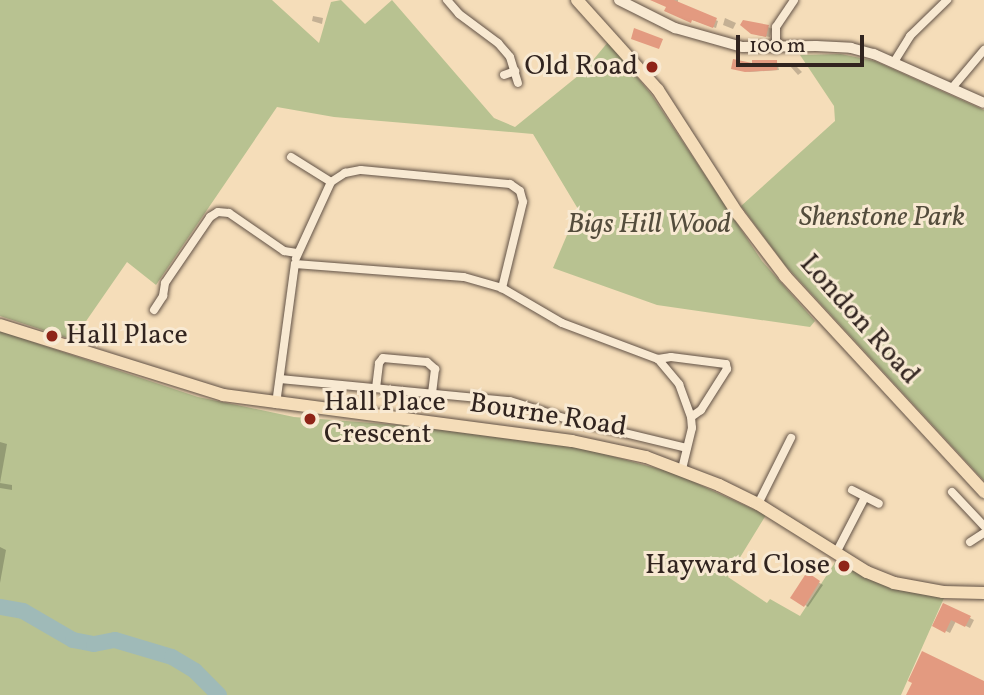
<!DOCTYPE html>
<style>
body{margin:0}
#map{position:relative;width:984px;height:695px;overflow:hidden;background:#f5ddb9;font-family:Vollkorn,serif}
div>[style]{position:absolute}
.green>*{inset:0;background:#b8c291}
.shadow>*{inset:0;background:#0003}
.river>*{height:16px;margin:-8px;padding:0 8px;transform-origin:8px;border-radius:8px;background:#9fbab8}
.building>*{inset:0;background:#e39a80}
.roads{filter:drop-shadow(0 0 2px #625246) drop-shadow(0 0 2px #625246)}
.street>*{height:8px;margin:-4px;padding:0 4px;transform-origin:4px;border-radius:4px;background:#f8e9d2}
.secondary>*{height:10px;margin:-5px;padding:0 5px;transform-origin:5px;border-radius:5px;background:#f8e9d2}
.primary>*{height:12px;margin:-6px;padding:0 6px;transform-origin:6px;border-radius:6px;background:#f5ddb9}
.dots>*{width:19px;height:19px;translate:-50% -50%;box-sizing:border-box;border:4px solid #f8e9d2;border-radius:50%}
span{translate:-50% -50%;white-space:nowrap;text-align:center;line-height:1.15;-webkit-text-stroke:6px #f8e9d2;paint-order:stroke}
.poi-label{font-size:28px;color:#31241f}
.right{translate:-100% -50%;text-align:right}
.left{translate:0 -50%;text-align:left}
.park-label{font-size:28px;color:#534c3c;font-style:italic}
.street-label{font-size:28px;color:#31241f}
.scale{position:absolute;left:736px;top:35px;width:128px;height:32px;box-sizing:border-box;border:4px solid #31241f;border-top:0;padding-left:9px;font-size:21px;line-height:24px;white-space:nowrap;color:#31241f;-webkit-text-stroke:5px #f8e9d2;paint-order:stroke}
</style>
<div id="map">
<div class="green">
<div style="clip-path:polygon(0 0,272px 0,319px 43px,331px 2px,341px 0,365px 24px,392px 0,494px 118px,515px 127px,584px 71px,608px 42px,651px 94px,762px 261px,815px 321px,810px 327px,657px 305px,553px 268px,578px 209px,533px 134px,334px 117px,277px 107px,156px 285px,127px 262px,73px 340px,0 316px)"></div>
<div style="clip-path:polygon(841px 54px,875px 61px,984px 110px,984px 481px,785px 265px,741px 206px,835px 121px,834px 106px,800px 55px)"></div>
<div style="clip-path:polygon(0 331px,198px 397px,237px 405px,294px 417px,411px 426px,586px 449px,674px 473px,766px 515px,728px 577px,767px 603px,770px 599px,800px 616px,836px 561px,893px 589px,944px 598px,901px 695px,0 695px)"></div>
</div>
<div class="shadow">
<div style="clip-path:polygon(652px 0,678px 0,678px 4px,718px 21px,716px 28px,669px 12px,668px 6px)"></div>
<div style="clip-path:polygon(313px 16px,323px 18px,322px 24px,312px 21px)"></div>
<div style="clip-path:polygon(725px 18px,736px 23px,733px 29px,723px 25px)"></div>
<div style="clip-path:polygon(768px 27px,772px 29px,770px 37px,757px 35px)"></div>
<div style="clip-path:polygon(777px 62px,779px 70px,749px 72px,735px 69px)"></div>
<div style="clip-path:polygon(794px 64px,802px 72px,798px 75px,790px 66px)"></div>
<div style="clip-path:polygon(0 442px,7px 444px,0 483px)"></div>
<div style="clip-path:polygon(0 483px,12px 485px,12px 490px,0 488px)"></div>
<div style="clip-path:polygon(0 547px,6px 550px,0 583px)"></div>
<div style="clip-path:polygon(807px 575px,823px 585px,808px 607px,793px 597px)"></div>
<div style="clip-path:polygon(944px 605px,974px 620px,970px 628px,956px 621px,950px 633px,934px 625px)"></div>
</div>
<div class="river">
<div style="left:0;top:607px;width:23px;rotate:10deg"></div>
<div style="left:23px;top:611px;width:58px;rotate:30.1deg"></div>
<div style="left:73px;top:640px;width:21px;rotate:11deg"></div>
<div style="left:94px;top:644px;width:21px;rotate:-11deg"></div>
<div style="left:115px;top:640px;width:59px;rotate:16.6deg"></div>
<div style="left:172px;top:657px;width:27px;rotate:31deg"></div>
<div style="left:195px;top:671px;width:34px;rotate:45deg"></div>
</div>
<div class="building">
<div style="clip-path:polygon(650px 0,674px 0,717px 18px,713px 28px,692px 20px,691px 23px,664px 11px,666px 7px)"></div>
<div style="clip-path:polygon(743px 20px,769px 25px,766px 37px,751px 34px,740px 25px)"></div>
<div style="clip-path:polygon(634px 28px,663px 39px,659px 49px,631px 39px)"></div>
<div style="clip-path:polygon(733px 59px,752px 63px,752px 60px,777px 60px,777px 70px,745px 72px,731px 69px)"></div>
<div style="clip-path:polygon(807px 572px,820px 581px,804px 607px,790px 598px)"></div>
<div style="clip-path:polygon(943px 603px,971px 616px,965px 627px,951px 620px,945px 633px,932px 626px)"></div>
<div style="clip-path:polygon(922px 651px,984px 681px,984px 695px,906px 695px,912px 683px,908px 681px)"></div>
</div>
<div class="roads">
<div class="street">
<div style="left:447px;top:0;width:18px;rotate:49deg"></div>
<div style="left:459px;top:14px;width:49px;rotate:36.6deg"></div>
<div style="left:498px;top:43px;width:18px;rotate:49deg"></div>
<div style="left:510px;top:57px;width:27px;rotate:73deg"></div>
<div style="left:776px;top:49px;width:22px;rotate:-90deg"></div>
<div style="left:776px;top:27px;width:32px;rotate:-56deg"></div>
<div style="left:894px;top:62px;width:31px;rotate:-58deg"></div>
<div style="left:910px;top:36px;width:52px;rotate:-44.2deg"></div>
<div style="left:504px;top:75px;width:12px;rotate:-20deg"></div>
<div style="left:952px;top:88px;width:50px;rotate:-49.9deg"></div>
<div style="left:291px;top:157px;width:47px;rotate:32deg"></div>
<div style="left:331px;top:182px;width:84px;rotate:114.7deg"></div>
<div style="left:331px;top:182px;width:17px;rotate:-33deg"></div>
<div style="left:345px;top:173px;width:16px;rotate:-11deg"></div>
<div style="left:361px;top:170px;width:150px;rotate:5.4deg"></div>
<div style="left:510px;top:184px;width:12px;rotate:35deg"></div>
<div style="left:520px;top:191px;width:11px;rotate:75deg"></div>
<div style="left:523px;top:202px;width:89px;rotate:103.7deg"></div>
<div style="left:154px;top:310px;width:17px;rotate:-57deg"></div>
<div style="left:163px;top:296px;width:13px;rotate:-81deg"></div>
<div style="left:165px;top:283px;width:80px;rotate:-55.7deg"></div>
<div style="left:210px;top:217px;width:9px;rotate:-32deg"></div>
<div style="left:218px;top:212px;width:11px;rotate:5deg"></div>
<div style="left:229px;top:213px;width:67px;rotate:34.6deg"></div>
<div style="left:284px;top:251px;width:13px;rotate:9deg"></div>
<div style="left:658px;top:359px;width:13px;rotate:-9deg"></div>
<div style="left:671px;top:357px;width:55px;rotate:7.3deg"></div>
<div style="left:726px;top:364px;width:5px;rotate:79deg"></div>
<div style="left:727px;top:369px;width:49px;rotate:122.4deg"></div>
<div style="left:701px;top:410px;width:12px;rotate:145deg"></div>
<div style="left:280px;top:379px;width:231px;rotate:5.5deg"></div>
<div style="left:510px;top:401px;width:60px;rotate:17.5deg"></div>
<div style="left:567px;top:419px;width:123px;rotate:13.6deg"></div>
<div style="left:376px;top:388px;width:25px;rotate:-83deg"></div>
<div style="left:379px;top:363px;width:6px;rotate:-51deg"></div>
<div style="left:383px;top:358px;width:44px;rotate:5.2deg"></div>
<div style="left:427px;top:362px;width:11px;rotate:41deg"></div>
<div style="left:435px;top:369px;width:24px;rotate:97deg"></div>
<div style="left:276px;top:404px;width:141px;rotate:-82.3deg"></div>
<div style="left:295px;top:264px;width:169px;rotate:4.4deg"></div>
<div style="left:464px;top:277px;width:40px;rotate:16deg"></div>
<div style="left:502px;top:288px;width:69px;rotate:30.3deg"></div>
<div style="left:562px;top:323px;width:103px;rotate:20.6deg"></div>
<div style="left:658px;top:359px;width:33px;rotate:50deg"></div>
<div style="left:679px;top:384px;width:35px;rotate:70deg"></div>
<div style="left:691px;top:417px;width:11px;rotate:85deg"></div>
<div style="left:692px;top:428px;width:42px;rotate:103.7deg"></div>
<div style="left:852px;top:490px;width:30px;rotate:27deg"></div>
<div style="left:952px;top:492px;width:47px;rotate:46.7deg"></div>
<div style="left:758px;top:504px;width:74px;rotate:-63.4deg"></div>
<div style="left:970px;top:542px;width:17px;rotate:-33deg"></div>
<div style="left:836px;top:553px;width:63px;rotate:-62.6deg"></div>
</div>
<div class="secondary">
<div style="left:619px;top:0;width:63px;rotate:26.6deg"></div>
<div style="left:675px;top:28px;width:70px;rotate:15.8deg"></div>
<div style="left:742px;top:47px;width:74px;rotate:-0.8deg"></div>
<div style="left:816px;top:46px;width:35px;rotate:3deg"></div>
<div style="left:851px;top:48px;width:24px;rotate:15deg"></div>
<div style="left:874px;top:54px;width:120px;rotate:24deg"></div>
</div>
<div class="primary">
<div style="left:577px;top:0;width:121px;rotate:48deg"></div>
<div style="left:658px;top:90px;width:148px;rotate:57.2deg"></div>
<div style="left:738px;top:214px;width:78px;rotate:52.8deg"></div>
<div style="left:785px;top:276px;width:294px;rotate:47.3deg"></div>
<div style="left:0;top:325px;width:234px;rotate:17.4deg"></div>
<div style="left:223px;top:395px;width:352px;rotate:7.5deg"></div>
<div style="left:572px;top:441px;width:76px;rotate:12.2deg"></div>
<div style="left:646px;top:457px;width:78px;rotate:21deg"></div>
<div style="left:719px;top:485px;width:43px;rotate:26deg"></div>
<div style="left:758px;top:504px;width:128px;rotate:32deg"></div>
<div style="left:867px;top:572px;width:29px;rotate:22deg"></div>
<div style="left:894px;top:583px;width:50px;rotate:10.4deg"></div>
<div style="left:943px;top:592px;width:41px;rotate:1.4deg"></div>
</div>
</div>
<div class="dots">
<div style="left:652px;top:67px;background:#8f2418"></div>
<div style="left:52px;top:336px;background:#8f2418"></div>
<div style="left:310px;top:419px;background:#8f2418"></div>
<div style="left:844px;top:566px;background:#8f2418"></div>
</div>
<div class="poi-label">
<span class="right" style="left:638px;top:67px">Old Road</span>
<span class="left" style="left:66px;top:336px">Hall Place</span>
<span class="left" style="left:324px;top:419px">Hall Place<br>Crescent</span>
<span class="right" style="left:830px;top:566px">Hayward Close</span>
</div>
<div class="park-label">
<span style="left:882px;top:218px">Shenstone Park</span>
<span style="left:649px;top:225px">Bigs Hill Wood</span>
</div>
<div class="street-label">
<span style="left:859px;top:320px;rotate:48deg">London Road</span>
<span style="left:548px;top:416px;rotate:9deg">Bourne Road</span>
</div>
<div class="scale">100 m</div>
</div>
